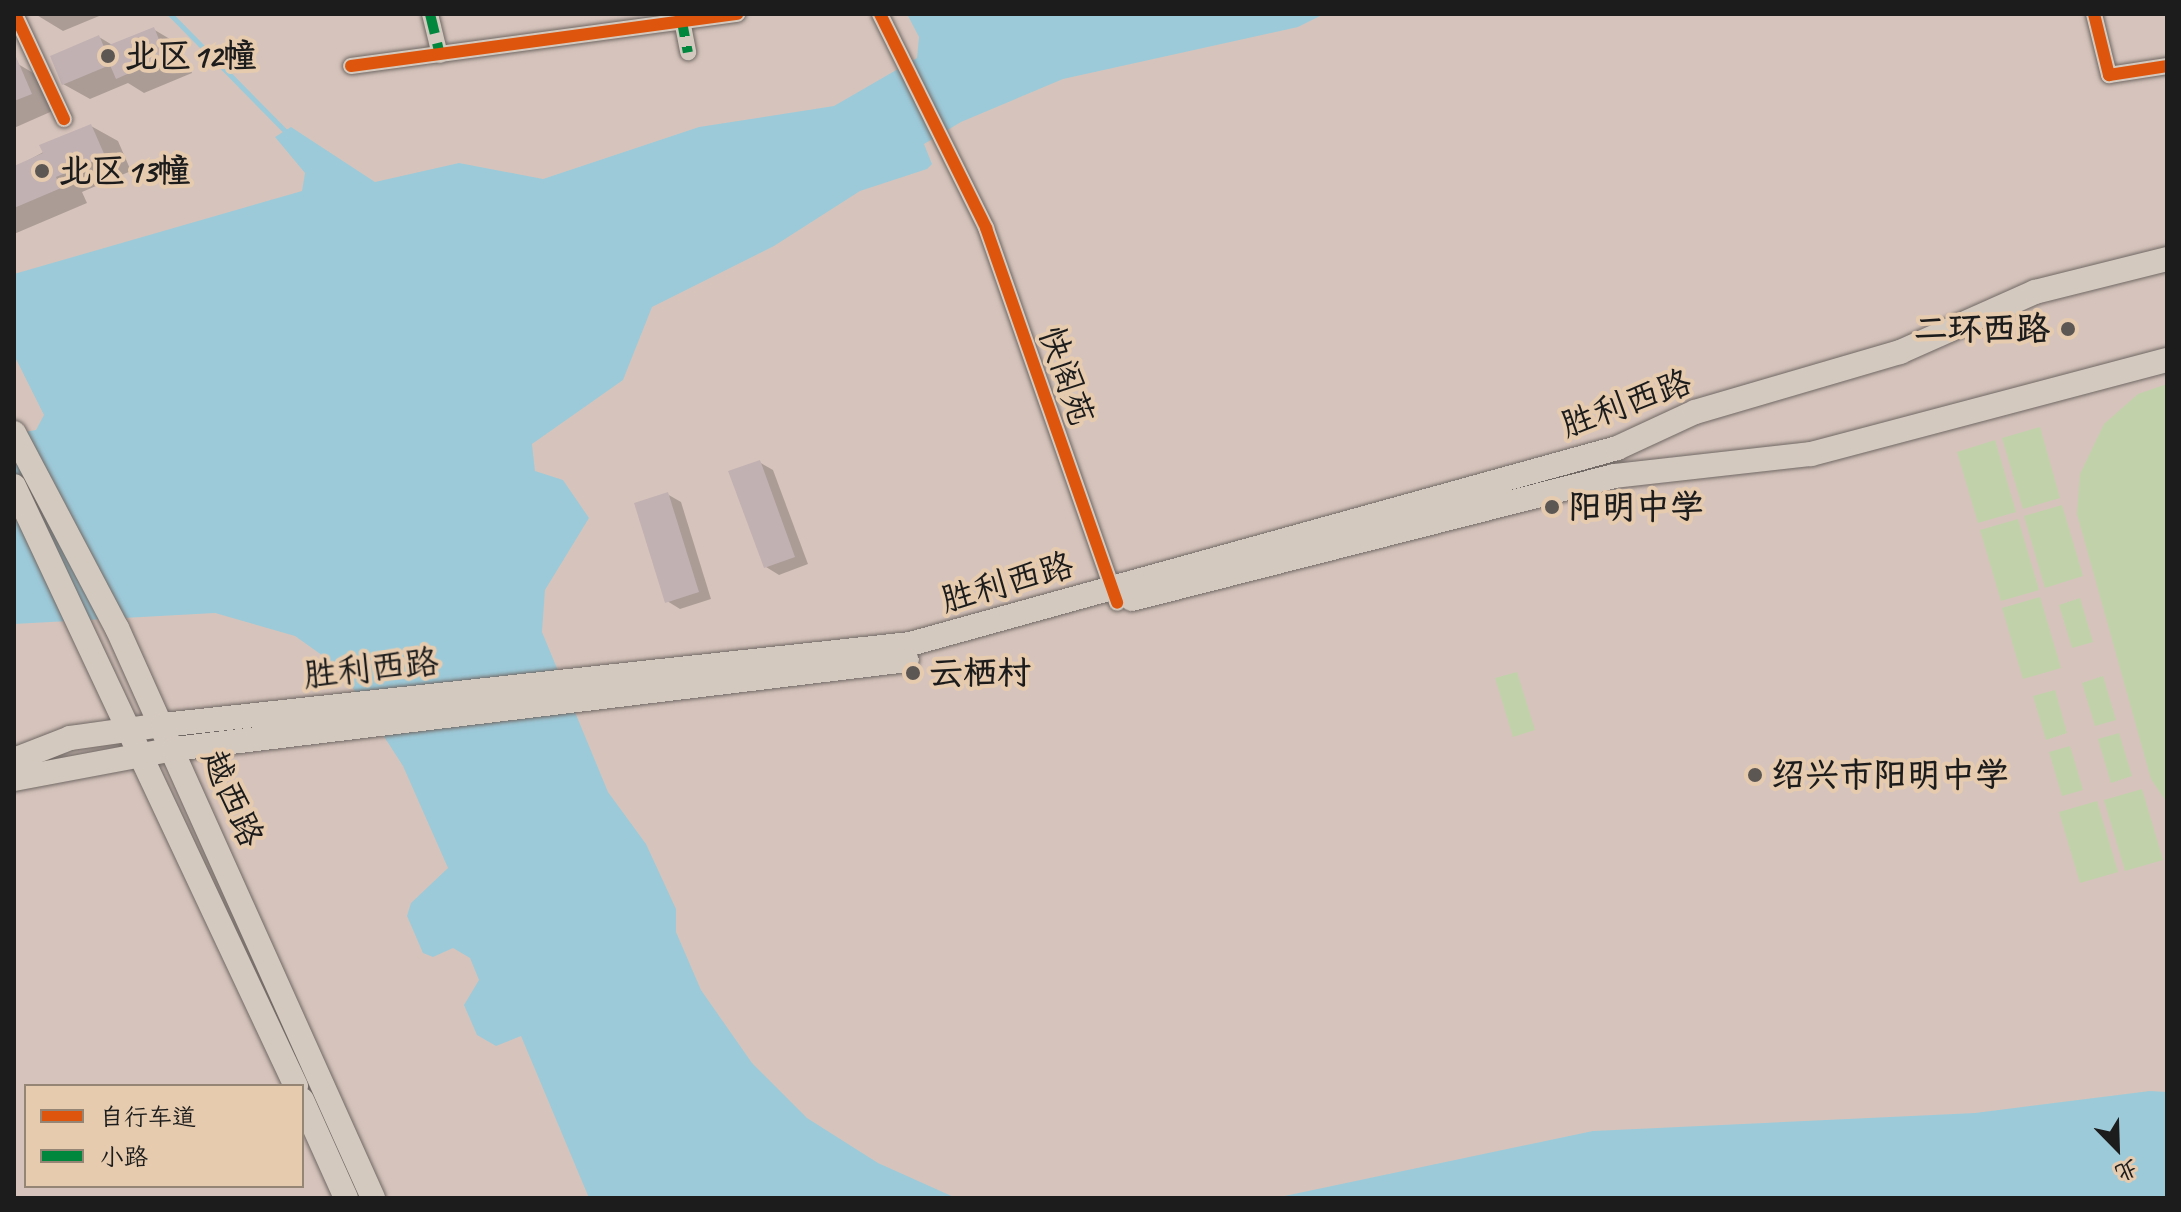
<!DOCTYPE html>
<meta charset="utf-8">
<style>
body{margin:0}
#map{position:relative;width:2181px;height:1212px;overflow:hidden;background:#d6c4bc;font-family:Caveat,"LXGW WenKai TC",sans-serif}
div>[style]{position:absolute}
.green>*{inset:0;background:#c1d1aa}
.water>*{inset:0;background:#9dcad9}
.shadow>*{inset:0;background:#0003}
.stream>*{height:5px;margin:-2.5px;padding:0 2.5px;transform-origin:2.5px;border-radius:2.5px;background:#9dcad9}
.building>*{inset:0;background:#c2b1b2}
.roads{filter:drop-shadow(0 0 2px #706864) drop-shadow(0 0 2px #706864)}
.minor>*{height:16px;margin:-8px;padding:0 8px;transform-origin:8px;border-radius:8px;background:#d4c9bf}
.secondary>*{height:24px;margin:-12px;padding:0 12px;transform-origin:12px;border-radius:12px;background:#d4c9bf}
.quiet>*{height:10px;margin-top:-5px;transform-origin:0;background:repeating-linear-gradient(90deg,#00873e 0 20px,transparent 0 30px)}
.cycleway>*{height:12px;margin:-6px;padding:0 6px;transform-origin:6px;border-radius:6px;background:#de560d}
.dots>*{width:22px;height:22px;translate:-50% -50%;box-sizing:border-box;border:4px solid #e6cbae;border-radius:50%}
span{translate:-50% -50%;white-space:nowrap;text-align:center;line-height:1.15;-webkit-text-stroke:8px #e6cbae;paint-order:stroke}
.poi-label{font-size:34px;color:#1c1c1c;font-weight:700}
.left{translate:0 -50%;text-align:left}
.right{translate:-100% -50%;text-align:right}
.street-label{font-size:34px;color:#1c1c1c}
.frame{position:absolute;inset:0;border:16px solid #1c1c1c;pointer-events:none}
.legend{position:absolute;left:24px;top:1084px;width:280px;height:104px;box-sizing:border-box;background:#e6cbae;border:2px solid #958574;margin:0;padding:10px 14px;list-style:none;font-size:24px;color:#1c1c1c}
.legend li{display:flex;align-items:center;gap:16px;height:40px}
.legend b{width:40px;border:2px solid #958574}
.north{position:absolute;left:2077px;top:1108px;width:80px;height:80px;-webkit-text-stroke:6px #e6cbae;paint-order:stroke;rotate:157deg;font-size:22px;font-weight:700;line-height:32px;text-align:center;color:#1c1c1c}
.north::after{content:'';display:block;margin:auto;width:28px;height:36px;background:#1c1c1c;clip-path:polygon(50% 0,100% 100%,50% 72%,0 100%)}
</style>
<div id="map">
<div class="green">
<div style="clip-path:polygon(2167px 384px,2167px 803px,2151px 779px,2077px 514px,2080px 474px,2104px 424px,2138px 394px)"></div>
<div style="clip-path:polygon(2040px 427px,2060px 498px,2023px 509px,2002px 438px)"></div>
<div style="clip-path:polygon(1995px 440px,2016px 512px,1978px 523px,1957px 452px)"></div>
<div style="clip-path:polygon(2062px 505px,2083px 576px,2045px 588px,2024px 516px)"></div>
<div style="clip-path:polygon(2018px 519px,2039px 590px,2001px 601px,1980px 530px)"></div>
<div style="clip-path:polygon(2040px 597px,2061px 668px,2023px 679px,2002px 608px)"></div>
<div style="clip-path:polygon(2080px 598px,2093px 642px,2072px 648px,2059px 605px)"></div>
<div style="clip-path:polygon(1517px 672px,1535px 730px,1513px 737px,1495px 678px)"></div>
<div style="clip-path:polygon(2103px 676px,2116px 720px,2095px 726px,2082px 683px)"></div>
<div style="clip-path:polygon(2055px 690px,2067px 733px,2046px 740px,2033px 696px)"></div>
<div style="clip-path:polygon(2119px 733px,2132px 776px,2111px 783px,2098px 739px)"></div>
<div style="clip-path:polygon(2070px 746px,2083px 790px,2062px 796px,2049px 752px)"></div>
<div style="clip-path:polygon(2142px 789px,2163px 860px,2125px 871px,2104px 800px)"></div>
<div style="clip-path:polygon(2097px 801px,2118px 872px,2080px 883px,2059px 812px)"></div>
</div>
<div class="water">
<div style="clip-path:polygon(907px 14px,1324px 14px,1298px 27px,1063px 79px,961px 122px,924px 144px,932px 164px,927px 169px,860px 191px,774px 246px,652px 307px,623px 380px,532px 444px,535px 471px,563px 480px,589px 518px,545px 590px,542px 632px,608px 792px,646px 844px,676px 909px,676px 932px,701px 990px,752px 1063px,807px 1118px,878px 1163px,956px 1198px,589px 1198px,521px 1036px,496px 1046px,477px 1035px,464px 1005px,479px 980px,470px 958px,453px 948px,433px 957px,423px 953px,407px 916px,411px 903px,448px 868px,403px 766px,340px 668px,295px 636px,215px 613px,14px 624px,14px 434px,36px 430px,44px 415px,14px 355px,14px 274px,302px 191px,305px 173px,275px 137px,291px 127px,375px 182px,459px 163px,543px 179px,699px 127px,834px 106px,917px 58px,919px 37px)"></div>
<div style="clip-path:polygon(2150px 1091px,2167px 1092px,2167px 1198px,1275px 1198px,1593px 1131px,1975px 1113px)"></div>
</div>
<div class="shadow">
<div style="clip-path:polygon(35px 14px,104px 14px,63px 31px)"></div>
<div style="clip-path:polygon(153px 29px,180px 45px,192px 73px,144px 93px,128px 83px,90px 99px,63px 84px,99px 37px,114px 46px)"></div>
<div style="clip-path:polygon(18px 64px,45px 80px,57px 109px,14px 128px)"></div>
<div style="clip-path:polygon(91px 126px,118px 141px,131px 171px,82px 192px,87px 203px,14px 234px,14px 168px)"></div>
<div style="clip-path:polygon(759px 462px,773px 470px,808px 564px,779px 575px,766px 567px)"></div>
<div style="clip-path:polygon(667px 494px,681px 502px,711px 599px,680px 609px,667px 601px)"></div>
</div>
<div class="stream">
<div style="left:170px;top:14px;width:167px;rotate:45.5deg"></div>
</div>
<div class="building">
<div style="clip-path:polygon(154px 27px,166px 57px,116px 79px,110px 65px,62px 85px,50px 56px,99px 35px,104px 47px)"></div>
<div style="clip-path:polygon(14px 52px,32px 94px,14px 101px)"></div>
<div style="clip-path:polygon(91px 124px,105px 156px,56px 177px,61px 188px,14px 208px,14px 166px,43px 153px,39px 145px)"></div>
<div style="clip-path:polygon(760px 460px,795px 557px,764px 568px,728px 471px)"></div>
<div style="clip-path:polygon(668px 492px,699px 592px,665px 603px,634px 503px)"></div>
</div>
<div class="roads">
<div class="minor">
<div style="left:15px;top:14px;width:116px;rotate:65deg"></div>
<div style="left:430px;top:14px;width:42px;rotate:76.3deg"></div>
<div style="left:880px;top:14px;width:239px;rotate:63.6deg"></div>
<div style="left:986px;top:228px;width:397px;rotate:70.7deg"></div>
<div style="left:2094px;top:14px;width:63px;rotate:76.2deg"></div>
<div style="left:2109px;top:75px;width:59px;rotate:-8.8deg"></div>
<div style="left:681px;top:15px;width:38px;rotate:79deg"></div>
<div style="left:351px;top:66px;width:390px;rotate:-7.7deg"></div>
</div>
<div class="secondary">
<div style="left:14px;top:433px;width:221px;rotate:62.2deg"></div>
<div style="left:117px;top:628px;width:625px;rotate:65.81deg"></div>
<div style="left:14px;top:486px;width:663px;rotate:64.83deg"></div>
<div style="left:1132px;top:599px;width:497px;rotate:-14.3deg"></div>
<div style="left:1614px;top:476px;width:198px;rotate:-6.4deg"></div>
<div style="left:1811px;top:454px;width:368px;rotate:-14.8deg"></div>
<div style="left:14px;top:760px;width:60px;rotate:-21.4deg"></div>
<div style="left:70px;top:738px;width:94px;rotate:-8deg"></div>
<div style="left:163px;top:725px;width:751px;rotate:-6.19deg"></div>
<div style="left:910px;top:644px;width:734px;rotate:-15.49deg"></div>
<div style="left:1617px;top:448px;width:86px;rotate:-24.8deg"></div>
<div style="left:1695px;top:412px;width:214px;rotate:-16.3deg"></div>
<div style="left:1900px;top:352px;width:148px;rotate:-24deg"></div>
<div style="left:2035px;top:292px;width:136px;rotate:-14deg"></div>
<div style="left:14px;top:779px;width:163px;rotate:-10.6deg"></div>
<div style="left:174px;top:749px;width:738px;rotate:-6.92deg"></div>
<div style="left:302px;top:1100px;width:107px;rotate:65.8deg"></div>
</div>
</div>
<div class="quiet">
<div style="left:430px;top:14px;width:42px;rotate:76.3deg"></div>
<div style="left:681px;top:17px;width:36px;rotate:79deg"></div>
</div>
<div class="cycleway">
<div style="left:15px;top:14px;width:116px;rotate:65deg"></div>
<div style="left:880px;top:14px;width:239px;rotate:63.6deg"></div>
<div style="left:986px;top:228px;width:397px;rotate:70.7deg"></div>
<div style="left:2094px;top:14px;width:63px;rotate:76.2deg"></div>
<div style="left:2109px;top:75px;width:59px;rotate:-8.8deg"></div>
<div style="left:351px;top:66px;width:390px;rotate:-7.7deg"></div>
</div>
<div class="dots">
<div style="left:108px;top:56px;background:#5d5754"></div>
<div style="left:42px;top:171px;background:#5d5754"></div>
<div style="left:2068px;top:329px;background:#5d5754"></div>
<div style="left:1552px;top:507px;background:#5d5754"></div>
<div style="left:913px;top:673px;background:#5d5754"></div>
<div style="left:1755px;top:775px;background:#5d5754"></div>
</div>
<div class="poi-label">
<span class="left" style="left:124px;top:56px">北区12幢</span>
<span class="left" style="left:58px;top:171px">北区13幢</span>
<span class="right" style="left:2050px;top:329px">二环西路</span>
<span class="left" style="left:1568px;top:507px">阳明中学</span>
<span class="left" style="left:929px;top:673px">云栖村</span>
<span class="left" style="left:1771px;top:775px">绍兴市阳明中学</span>
</div>
<div class="street-label">
<span style="left:1067px;top:376px;rotate:71deg">快阁苑</span>
<span style="left:1626px;top:403px;rotate:-20deg">胜利西路</span>
<span style="left:1007px;top:582px;rotate:-16deg">胜利西路</span>
<span style="left:371px;top:668px;rotate:-6deg">胜利西路</span>
<span style="left:233px;top:798px;rotate:66deg">越西路</span>
</div>
<div class="frame"></div>
<ul class="legend">
<li><b style="height:10px;background:#de560d"></b>自行车道</li>
<li><b style="height:10px;background:#00873e"></b>小路</li>
</ul>
<div class="north">北</div>
</div>
